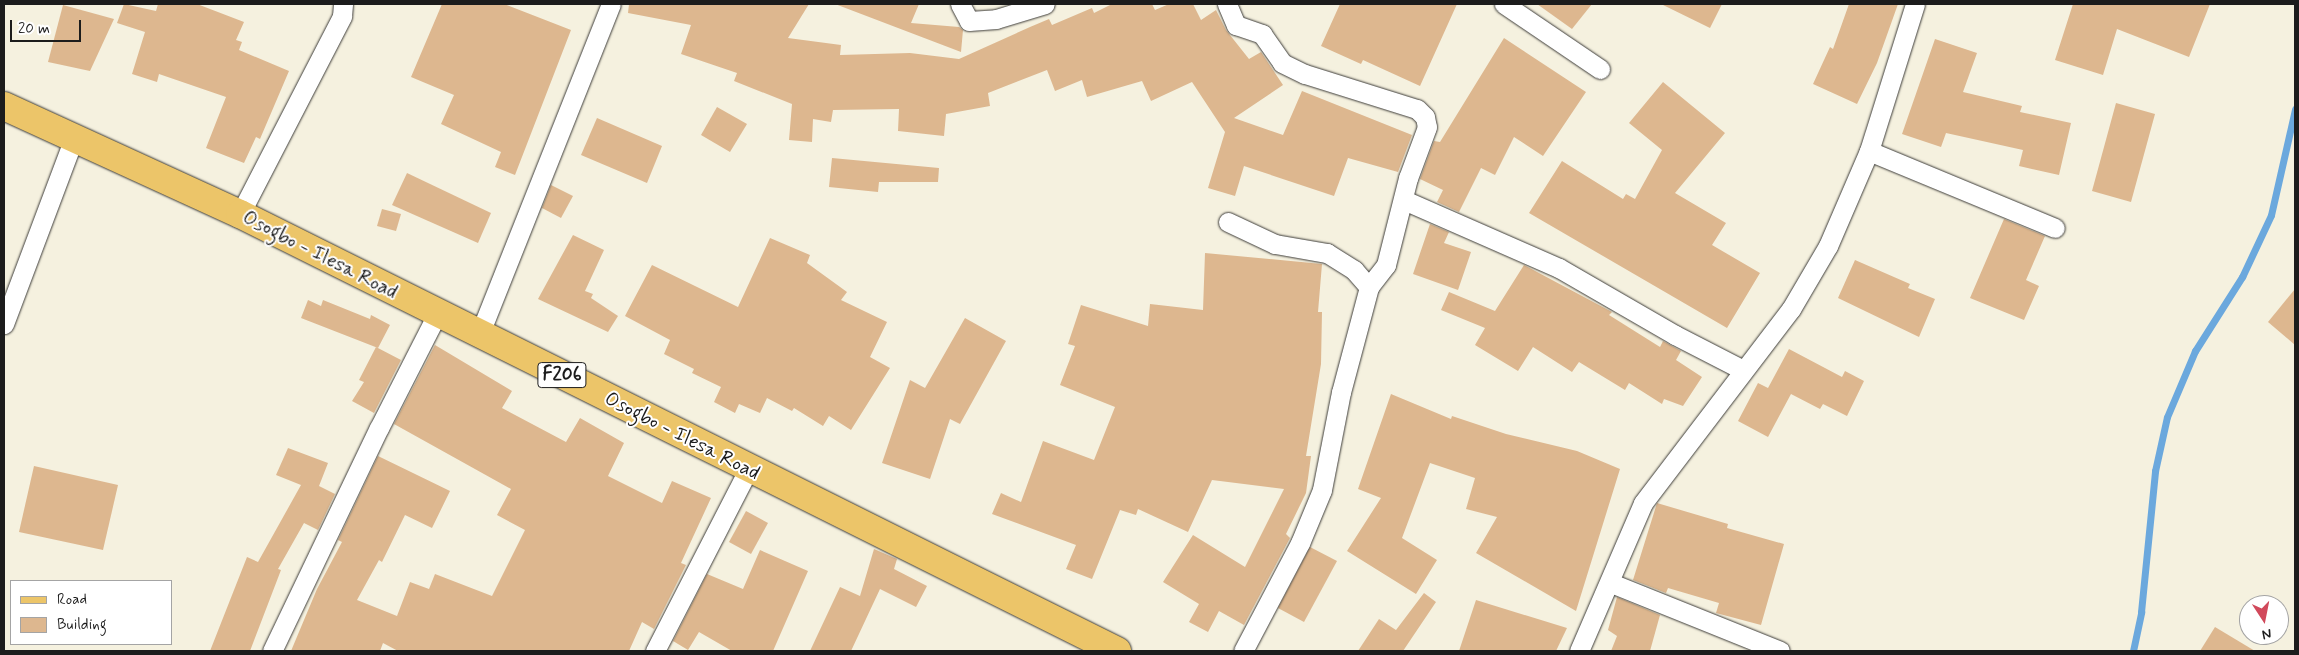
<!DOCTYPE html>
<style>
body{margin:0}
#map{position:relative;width:2299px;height:655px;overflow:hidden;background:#f5f1df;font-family:Mynerve,sans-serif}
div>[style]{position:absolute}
.stream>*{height:7px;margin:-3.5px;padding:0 3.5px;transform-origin:3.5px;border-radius:3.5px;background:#6ba8dd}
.building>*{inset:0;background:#ddb78f}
.roads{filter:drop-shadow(0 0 1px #3d3c39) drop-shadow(0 0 1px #3d3c39)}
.street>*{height:19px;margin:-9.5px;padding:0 9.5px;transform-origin:9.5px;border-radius:9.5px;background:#fff}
.primary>*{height:28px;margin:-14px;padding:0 14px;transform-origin:14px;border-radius:14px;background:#ecc569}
span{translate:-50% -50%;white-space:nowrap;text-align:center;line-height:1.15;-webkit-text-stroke:4px #fff;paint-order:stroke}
.shield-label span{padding:1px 4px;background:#fff;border:1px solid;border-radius:4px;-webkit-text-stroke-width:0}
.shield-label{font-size:19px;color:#1c1c1c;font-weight:700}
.street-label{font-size:20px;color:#1c1c1c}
.frame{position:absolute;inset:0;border:5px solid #1c1c1c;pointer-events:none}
.legend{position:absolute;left:10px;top:580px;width:162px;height:65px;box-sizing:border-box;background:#fff;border:1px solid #a4a4a4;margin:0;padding:6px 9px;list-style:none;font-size:15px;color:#1c1c1c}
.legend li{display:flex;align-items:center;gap:10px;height:25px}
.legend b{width:25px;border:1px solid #a4a4a4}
.north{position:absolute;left:2239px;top:595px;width:50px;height:50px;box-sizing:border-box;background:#fff;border:1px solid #a4a4a4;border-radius:50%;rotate:169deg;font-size:14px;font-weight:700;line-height:20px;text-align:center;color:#1c1c1c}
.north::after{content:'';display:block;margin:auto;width:18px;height:22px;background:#d1495b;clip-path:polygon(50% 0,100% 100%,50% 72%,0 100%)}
.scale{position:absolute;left:10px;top:20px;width:71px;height:22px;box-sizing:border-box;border:2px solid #1c1c1c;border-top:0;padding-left:6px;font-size:15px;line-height:18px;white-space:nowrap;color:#1c1c1c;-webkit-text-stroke:4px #fff;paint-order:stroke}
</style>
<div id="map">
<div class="stream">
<div style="left:2133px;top:651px;width:40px;rotate:-78deg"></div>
<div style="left:2141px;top:612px;width:142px;rotate:-84.3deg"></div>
<div style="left:2155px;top:471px;width:55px;rotate:-77.5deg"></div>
<div style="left:2167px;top:417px;width:72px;rotate:-67deg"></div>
<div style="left:2195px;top:351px;width:88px;rotate:-57.6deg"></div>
<div style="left:2242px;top:277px;width:68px;rotate:-64.9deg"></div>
<div style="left:2271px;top:215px;width:109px;rotate:-77.2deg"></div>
</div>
<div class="building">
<div style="clip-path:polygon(124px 4px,156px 11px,158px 4px,197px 4px,244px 22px,236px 40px,242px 42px,239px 50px,289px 71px,260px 139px,256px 137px,244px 163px,206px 148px,226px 97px,159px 74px,157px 82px,132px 74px,145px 32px,117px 23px)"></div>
<div style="clip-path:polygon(442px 4px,504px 4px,571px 30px,515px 175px,495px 167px,501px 152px,441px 124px,454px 95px,411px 77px)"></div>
<div style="clip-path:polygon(629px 4px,809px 4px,788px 38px,841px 45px,840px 55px,910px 53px,959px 59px,1030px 27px,1049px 19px,1052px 25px,1092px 8px,1094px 13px,1112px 4px,1152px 4px,1155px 10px,1169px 4px,1193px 4px,1201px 20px,1216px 10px,1226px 30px,1249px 59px,1261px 52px,1283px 85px,1234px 118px,1283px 135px,1302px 91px,1412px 135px,1398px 172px,1348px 158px,1334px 196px,1244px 166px,1235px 196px,1208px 188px,1225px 132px,1192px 82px,1151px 101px,1142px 81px,1087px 97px,1082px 80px,1055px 91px,1047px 70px,988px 93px,990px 106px,946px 114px,944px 136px,898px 131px,899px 109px,833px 110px,831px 122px,813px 119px,812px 142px,789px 140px,792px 104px,734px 81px,737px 73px,681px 54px,691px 25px,628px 13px)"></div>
<div style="clip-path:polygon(835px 4px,919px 4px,911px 23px,959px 27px,963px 30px,961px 52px)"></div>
<div style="clip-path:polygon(1340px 4px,1457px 4px,1420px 86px,1363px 60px,1361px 64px,1321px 46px)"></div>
<div style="clip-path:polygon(1537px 4px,1592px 4px,1572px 29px)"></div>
<div style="clip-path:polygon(1661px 4px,1722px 4px,1710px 28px)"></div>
<div style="clip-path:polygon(1849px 4px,1898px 4px,1877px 63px,1857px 104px,1813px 84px,1830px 47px,1833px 49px)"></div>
<div style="clip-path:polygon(2073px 4px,2210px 4px,2189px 57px,2117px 29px,2103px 75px,2055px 60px)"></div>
<div style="clip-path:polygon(63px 5px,114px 19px,90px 71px,48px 62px)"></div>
<div style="clip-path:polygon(1504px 38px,1586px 92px,1543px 156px,1514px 137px,1495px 175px,1481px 168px,1459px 212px,1437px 202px,1443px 190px,1420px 179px,1434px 141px,1440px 142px)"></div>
<div style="clip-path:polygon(1935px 39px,1977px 53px,1963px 92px,2022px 106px,2020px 112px,2071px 123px,2059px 175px,2019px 166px,2023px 150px,1946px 133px,1941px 147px,1902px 134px)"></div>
<div style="clip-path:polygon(1663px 82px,1725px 133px,1675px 193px,1726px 223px,1712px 245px,1760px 273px,1727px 328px,1529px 213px,1562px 161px,1623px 199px,1626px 194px,1635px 199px,1662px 150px,1629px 123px)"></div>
<div style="clip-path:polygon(2116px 103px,2155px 114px,2131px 202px,2092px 191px)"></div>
<div style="clip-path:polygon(717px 107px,747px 124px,730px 152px,701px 135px)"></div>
<div style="clip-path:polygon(597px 118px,662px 146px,647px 183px,581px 155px)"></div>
<div style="clip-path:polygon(832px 158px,939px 168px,938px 182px,879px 182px,878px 192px,829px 187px)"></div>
<div style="clip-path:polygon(407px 173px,491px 213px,478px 243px,392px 205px)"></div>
<div style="clip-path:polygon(551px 185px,573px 196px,561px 218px,542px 208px)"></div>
<div style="clip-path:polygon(382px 209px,401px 214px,396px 231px,377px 226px)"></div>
<div style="clip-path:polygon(2004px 219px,2045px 236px,2026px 280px,2039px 286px,2024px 320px,1970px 298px)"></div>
<div style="clip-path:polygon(1430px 224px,1449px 232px,1444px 243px,1471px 252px,1458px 290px,1413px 274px)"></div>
<div style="clip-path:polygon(573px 235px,604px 250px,585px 291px,593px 294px,591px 298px,618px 316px,608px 332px,538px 299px)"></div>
<div style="clip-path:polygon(770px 238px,810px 255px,807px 263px,847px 292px,841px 300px,887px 322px,870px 357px,890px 368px,851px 430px,829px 416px,823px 426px,794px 408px,792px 411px,767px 398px,760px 413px,739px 404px,735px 413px,714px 402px,721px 387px,692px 373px,694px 369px,664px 354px,670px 340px,625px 316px,652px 265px,738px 307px)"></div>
<div style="clip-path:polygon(1205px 253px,1322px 264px,1318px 312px,1322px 312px,1321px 364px,1306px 456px,1311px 456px,1306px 493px,1286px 534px,1290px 538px,1244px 625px,1219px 611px,1208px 632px,1189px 622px,1199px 604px,1163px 582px,1193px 535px,1245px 567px,1284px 489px,1212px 480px,1188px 532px,1138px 509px,1136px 515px,1120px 510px,1092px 579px,1066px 569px,1076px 545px,992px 514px,1001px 493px,1021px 502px,1043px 441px,1094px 460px,1115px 407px,1060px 385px,1075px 346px,1068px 344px,1081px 305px,1148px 326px,1150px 304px,1203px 310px)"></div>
<div style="clip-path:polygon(1855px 260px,1910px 284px,1908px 288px,1935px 299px,1919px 337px,1838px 298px)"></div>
<div style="clip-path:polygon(1524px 265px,1612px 312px,1609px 315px,1660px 347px,1663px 341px,1681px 351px,1676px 360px,1702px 377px,1683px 406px,1664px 399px,1662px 404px,1629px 383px,1625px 390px,1579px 362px,1572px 372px,1533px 347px,1518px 371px,1475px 345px,1485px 328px,1441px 310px,1449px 292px,1495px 311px)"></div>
<div style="clip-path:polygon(2295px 289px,2295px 345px,2268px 322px)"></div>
<div style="clip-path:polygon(308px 300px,321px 306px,323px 300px,370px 319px,371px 315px,390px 325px,378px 348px,301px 318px)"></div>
<div style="clip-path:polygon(965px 318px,1006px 341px,960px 424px,950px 419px,930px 479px,882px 463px,910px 380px,925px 388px)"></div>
<div style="clip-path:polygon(435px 345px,512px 391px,502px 408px,566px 442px,580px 418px,624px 443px,608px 476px,662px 503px,672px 481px,711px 498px,681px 563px,686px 565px,654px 629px,642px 622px,629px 651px,398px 651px,383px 643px,380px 651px,291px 651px,317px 589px,342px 542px,338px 540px,378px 456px,450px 491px,432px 528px,405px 515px,382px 562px,379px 560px,357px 600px,397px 616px,410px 582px,429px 589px,435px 574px,492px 596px,525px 530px,497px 515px,511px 489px,394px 424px)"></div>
<div style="clip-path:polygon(376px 347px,401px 360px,374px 413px,352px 401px,364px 382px,359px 380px)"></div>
<div style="clip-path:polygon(1789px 349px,1842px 377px,1845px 371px,1864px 381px,1847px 416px,1823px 404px,1820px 409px,1791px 394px,1768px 437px,1738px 421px,1758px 383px,1768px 388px)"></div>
<div style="clip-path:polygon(1391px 394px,1451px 419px,1452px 416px,1506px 434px,1577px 451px,1620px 469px,1576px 611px,1476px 553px,1497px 517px,1466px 509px,1475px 478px,1430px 463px,1402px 538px,1437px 560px,1416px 594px,1347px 551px,1381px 498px,1358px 489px)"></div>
<div style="clip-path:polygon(288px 448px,328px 463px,319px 486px,335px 494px,318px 530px,304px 523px,278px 569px,281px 570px,250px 651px,210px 651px,247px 557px,258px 562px,301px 485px,276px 475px)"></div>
<div style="clip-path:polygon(34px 466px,118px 485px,103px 550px,19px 532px)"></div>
<div style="clip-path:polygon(1657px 503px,1728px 524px,1727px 528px,1784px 544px,1761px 625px,1716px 613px,1719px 603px,1668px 588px,1666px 593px,1633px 580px)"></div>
<div style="clip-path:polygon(746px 511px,768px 523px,751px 554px,729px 542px)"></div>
<div style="clip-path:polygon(1310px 547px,1337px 561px,1304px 622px,1278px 608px)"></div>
<div style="clip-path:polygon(874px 549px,897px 559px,894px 569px,927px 586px,916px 607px,880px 589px,851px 651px,810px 651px,840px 587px,860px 596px)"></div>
<div style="clip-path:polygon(760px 550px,808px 571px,773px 651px,732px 651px,699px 632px,688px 650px,673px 641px,707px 574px,743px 589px)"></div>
<div style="clip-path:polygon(1424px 593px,1436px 602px,1403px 651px,1358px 651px,1379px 619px,1396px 630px)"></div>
<div style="clip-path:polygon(1617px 597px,1660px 615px,1650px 651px,1611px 651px,1617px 636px,1608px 630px)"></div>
<div style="clip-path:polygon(1476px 600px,1567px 628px,1556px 651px,1459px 651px)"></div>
<div style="clip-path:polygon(2215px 627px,2255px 651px,2200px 651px)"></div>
</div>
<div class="roads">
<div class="street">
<div style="left:960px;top:4px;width:19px;rotate:62deg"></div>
<div style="left:969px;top:21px;width:27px;rotate:-4deg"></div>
<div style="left:996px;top:19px;width:51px;rotate:-17deg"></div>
<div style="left:1227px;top:4px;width:23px;rotate:67deg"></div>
<div style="left:1236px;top:25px;width:28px;rotate:19deg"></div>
<div style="left:1262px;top:34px;width:35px;rotate:55deg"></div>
<div style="left:1282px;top:63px;width:25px;rotate:26deg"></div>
<div style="left:1305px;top:74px;width:117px;rotate:17.4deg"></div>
<div style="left:1417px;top:109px;width:11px;rotate:45deg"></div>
<div style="left:1425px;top:117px;width:10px;rotate:79deg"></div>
<div style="left:1427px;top:127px;width:54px;rotate:110.4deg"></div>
<div style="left:1408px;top:178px;width:90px;rotate:104.2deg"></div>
<div style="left:1386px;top:265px;width:28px;rotate:128deg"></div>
<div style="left:1369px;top:287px;width:109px;rotate:104.9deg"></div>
<div style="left:1341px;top:392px;width:100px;rotate:101deg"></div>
<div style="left:1322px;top:490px;width:57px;rotate:112.5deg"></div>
<div style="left:1300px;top:543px;width:122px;rotate:117.8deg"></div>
<div style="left:1504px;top:4px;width:116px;rotate:34.1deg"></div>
<div style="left:1869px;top:151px;width:201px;rotate:22.5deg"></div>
<div style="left:1404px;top:200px;width:169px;rotate:23.7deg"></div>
<div style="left:1559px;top:268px;width:134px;rotate:30deg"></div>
<div style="left:1675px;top:335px;width:76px;rotate:27.2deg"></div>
<div style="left:240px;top:214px;width:223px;rotate:-62.7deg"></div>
<div style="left:342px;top:16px;width:12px;rotate:-85deg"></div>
<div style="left:1228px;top:222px;width:52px;rotate:25.1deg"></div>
<div style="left:1275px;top:244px;width:53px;rotate:9.8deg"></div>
<div style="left:1327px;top:253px;width:32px;rotate:32deg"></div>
<div style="left:1354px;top:270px;width:23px;rotate:49deg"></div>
<div style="left:4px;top:324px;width:199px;rotate:-69.4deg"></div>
<div style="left:480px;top:333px;width:354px;rotate:-68.3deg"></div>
<div style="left:1611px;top:583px;width:182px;rotate:21.9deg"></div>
<div style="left:272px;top:651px;width:247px;rotate:-64.4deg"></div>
<div style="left:379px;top:428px;width:128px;rotate:-63deg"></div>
<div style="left:655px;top:651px;width:203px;rotate:-62.8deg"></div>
<div style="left:1579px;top:651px;width:161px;rotate:-66.6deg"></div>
<div style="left:1643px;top:503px;width:244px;rotate:-52.7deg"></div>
<div style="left:1791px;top:309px;width:73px;rotate:-59.6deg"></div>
<div style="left:1828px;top:246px;width:103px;rotate:-66.7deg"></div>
<div style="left:1869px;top:151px;width:154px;rotate:-72.6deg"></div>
</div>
<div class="primary">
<div style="left:4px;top:106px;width:260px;rotate:24.6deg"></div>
<div style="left:240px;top:214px;width:980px;rotate:26.49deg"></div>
</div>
</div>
<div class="shield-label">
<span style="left:562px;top:375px">F206</span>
</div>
<div class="street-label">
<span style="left:320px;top:255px;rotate:27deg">Osogbo - Ilesa Road</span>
<span style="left:682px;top:436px;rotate:27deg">Osogbo - Ilesa Road</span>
</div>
<div class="frame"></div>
<ul class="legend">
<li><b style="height:6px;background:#ecc569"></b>Road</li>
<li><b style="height:14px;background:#ddb78f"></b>Building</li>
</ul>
<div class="north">N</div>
<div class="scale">20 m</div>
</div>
